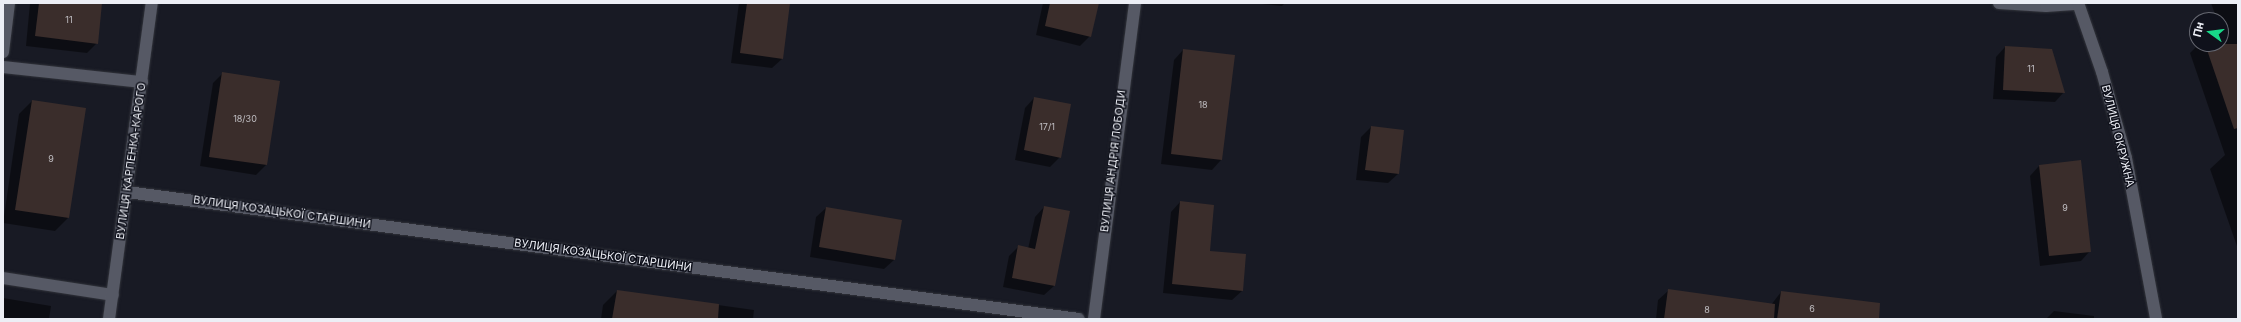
<!DOCTYPE html>
<meta charset="utf-8">
<style>
body{margin:0}
#map{position:relative;width:2241px;height:322px;overflow:hidden;background:#181a24;font-family:Inter,sans-serif}
div>[style]{position:absolute}
.shadow>*{inset:0;background:#0007}
.building>*{inset:0;background:#3a2d2b}
.roads{filter:drop-shadow(0 0 1px #32343b) drop-shadow(0 0 1px #32343b)}
.service>*{height:12px;margin:-6px;padding:0 6px;transform-origin:6px;border-radius:6px;background:#565965}
.minor>*{height:12px;margin:-6px;padding:0 6px;transform-origin:6px;border-radius:6px;background:#565965}
span{translate:-50% -50%;white-space:nowrap;text-align:center;line-height:1.15;-webkit-text-stroke:3px #0f111b;paint-order:stroke}
.number-label{font-size:9px;color:#c0bec2}
.number-label span{-webkit-text-stroke-width:0}
.street-label{font-size:11px;color:#eceef5}
.frame{position:absolute;inset:0;border:4px solid #eceef5;pointer-events:none}
.north{position:absolute;left:2189px;top:12px;width:40px;height:40px;box-sizing:border-box;background:#0f111b;border:1px solid #676972;border-radius:50%;rotate:284deg;font-size:11px;font-weight:700;line-height:16px;text-align:center;color:#eceef5}
.north::after{content:'';display:block;margin:auto;width:14px;height:18px;background:#18d989;clip-path:polygon(50% 0,100% 100%,50% 72%,0 100%)}
</style>
<div id="map">
<div class="shadow">
<div style="clip-path:polygon(30px 3px,101px 3px,97px 43px,87px 53px,26px 46px)"></div>
<div style="clip-path:polygon(739px 3px,789px 3px,782px 59px,772px 68px,731px 63px)"></div>
<div style="clip-path:polygon(1043px 3px,1088px 3px,1090px 36px,1080px 46px,1036px 35px)"></div>
<div style="clip-path:polygon(1252px 3px,1285px 3px,1282px 6px)"></div>
<div style="clip-path:polygon(2211px 3px,2238px 3px,2238px 249px,2210px 169px,2225px 155px,2190px 53px,2199px 44px,2221px 44px,2221px 20px,2217px 20px)"></div>
<div style="clip-path:polygon(2005px 47px,2064px 92px,2055px 102px,1993px 99px,1996px 57px)"></div>
<div style="clip-path:polygon(1183px 50px,1221px 160px,1212px 170px,1161px 164px,1174px 60px)"></div>
<div style="clip-path:polygon(223px 73px,279px 82px,266px 165px,256px 175px,200px 166px,213px 83px)"></div>
<div style="clip-path:polygon(1034px 98px,1060px 157px,1050px 167px,1015px 160px,1025px 108px)"></div>
<div style="clip-path:polygon(32px 101px,68px 218px,55px 231px,3px 223px,19px 114px)"></div>
<div style="clip-path:polygon(1371px 127px,1398px 174px,1388px 183px,1356px 180px,1361px 137px)"></div>
<div style="clip-path:polygon(2039px 166px,2090px 251px,2081px 261px,2040px 266px,2030px 176px)"></div>
<div style="clip-path:polygon(1180px 202px,1209px 252px,1242px 291px,1232px 300px,1163px 293px,1171px 212px)"></div>
<div style="clip-path:polygon(1044px 207px,1054px 286px,1044px 295px,1003px 287px,1009px 256px,1018px 247px,1028px 249px,1035px 217px)"></div>
<div style="clip-path:polygon(826px 208px,900px 221px,894px 260px,884px 269px,810px 257px,816px 217px)"></div>
<div style="clip-path:polygon(617px 291px,754px 310px,753px 319px,601px 319px,603px 305px)"></div>
<div style="clip-path:polygon(1668px 291px,1771px 305px,1781px 292px,1874px 319px,1656px 319px,1658px 300px)"></div>
<div style="clip-path:polygon(3px 298px,51px 306px,49px 319px,3px 319px)"></div>
<div style="clip-path:polygon(2054px 311px,2094px 316px,2094px 319px,2046px 319px)"></div>
</div>
<div class="building">
<div style="clip-path:polygon(39px 3px,102px 3px,98px 44px,35px 36px)"></div>
<div style="clip-path:polygon(747px 3px,790px 3px,783px 59px,740px 53px)"></div>
<div style="clip-path:polygon(1050px 3px,1099px 3px,1091px 37px,1045px 26px)"></div>
<div style="clip-path:polygon(2205px 44px,2238px 44px,2238px 128px,2234px 129px)"></div>
<div style="clip-path:polygon(2005px 46px,2052px 49px,2065px 93px,2003px 90px)"></div>
<div style="clip-path:polygon(1183px 49px,1235px 55px,1222px 160px,1171px 154px)"></div>
<div style="clip-path:polygon(222px 72px,280px 81px,267px 165px,209px 157px)"></div>
<div style="clip-path:polygon(1034px 97px,1071px 104px,1061px 158px,1024px 150px)"></div>
<div style="clip-path:polygon(32px 100px,86px 108px,69px 218px,15px 210px)"></div>
<div style="clip-path:polygon(1371px 126px,1404px 130px,1399px 174px,1365px 170px)"></div>
<div style="clip-path:polygon(2081px 160px,2091px 252px,2049px 256px,2039px 165px)"></div>
<div style="clip-path:polygon(1180px 201px,1214px 205px,1210px 251px,1246px 254px,1243px 291px,1172px 284px)"></div>
<div style="clip-path:polygon(1044px 206px,1070px 211px,1055px 286px,1012px 278px,1018px 245px,1035px 249px)"></div>
<div style="clip-path:polygon(826px 207px,902px 220px,895px 260px,819px 247px)"></div>
<div style="clip-path:polygon(1668px 289px,1775px 304px,1774px 319px,1664px 319px)"></div>
<div style="clip-path:polygon(617px 290px,719px 304px,718px 319px,612px 319px)"></div>
<div style="clip-path:polygon(1781px 291px,1880px 303px,1879px 319px,1777px 319px)"></div>
</div>
<div class="roads">
<div class="service">
<div style="left:3px;top:52px;width:49px;rotate:-83deg"></div>
<div style="left:3px;top:67px;width:140px;rotate:6.2deg"></div>
<div style="left:3px;top:278px;width:111px;rotate:8.8deg"></div>
</div>
<div class="minor">
<div style="left:1999px;top:3px;width:47px;rotate:3.7deg"></div>
<div style="left:2046px;top:6px;width:32px;rotate:-4deg"></div>
<div style="left:2078px;top:3px;width:73px;rotate:70.8deg"></div>
<div style="left:2102px;top:72px;width:89px;rotate:74.4deg"></div>
<div style="left:2126px;top:158px;width:164px;rotate:79.4deg"></div>
<div style="left:127px;top:192px;width:960px;rotate:7.6deg"></div>
<div style="left:109px;top:319px;width:319px;rotate:-82.3deg"></div>
<div style="left:1094px;top:319px;width:319px;rotate:-82.6deg"></div>
</div>
</div>
<div class="number-label">
<span style="left:69px;top:20px">11</span>
<span style="left:2031px;top:69px">11</span>
<span style="left:1203px;top:105px">18</span>
<span style="left:245px;top:119px">18/30</span>
<span style="left:1047px;top:127px">17/1</span>
<span style="left:51px;top:159px">9</span>
<span style="left:2065px;top:208px">9</span>
<span style="left:1812px;top:309px">6</span>
<span style="left:1707px;top:310px">8</span>
</div>
<div class="street-label">
<span style="left:2118px;top:136px;rotate:76deg">ВУЛИЦЯ ОКРУЖНА</span>
<span style="left:131px;top:161px;rotate:-82deg">ВУЛИЦЯ КАРПЕНКА-КАРОГО</span>
<span style="left:1113px;top:161px;rotate:-83deg">ВУЛИЦЯ АНДРІЯ ЛОБОДИ</span>
<span style="left:282px;top:212px;rotate:8deg">ВУЛИЦЯ КОЗАЦЬКОЇ СТАРШИНИ</span>
<span style="left:603px;top:255px;rotate:8deg">ВУЛИЦЯ КОЗАЦЬКОЇ СТАРШИНИ</span>
</div>
<div class="frame"></div>
<div class="north">Пн</div>
</div>
